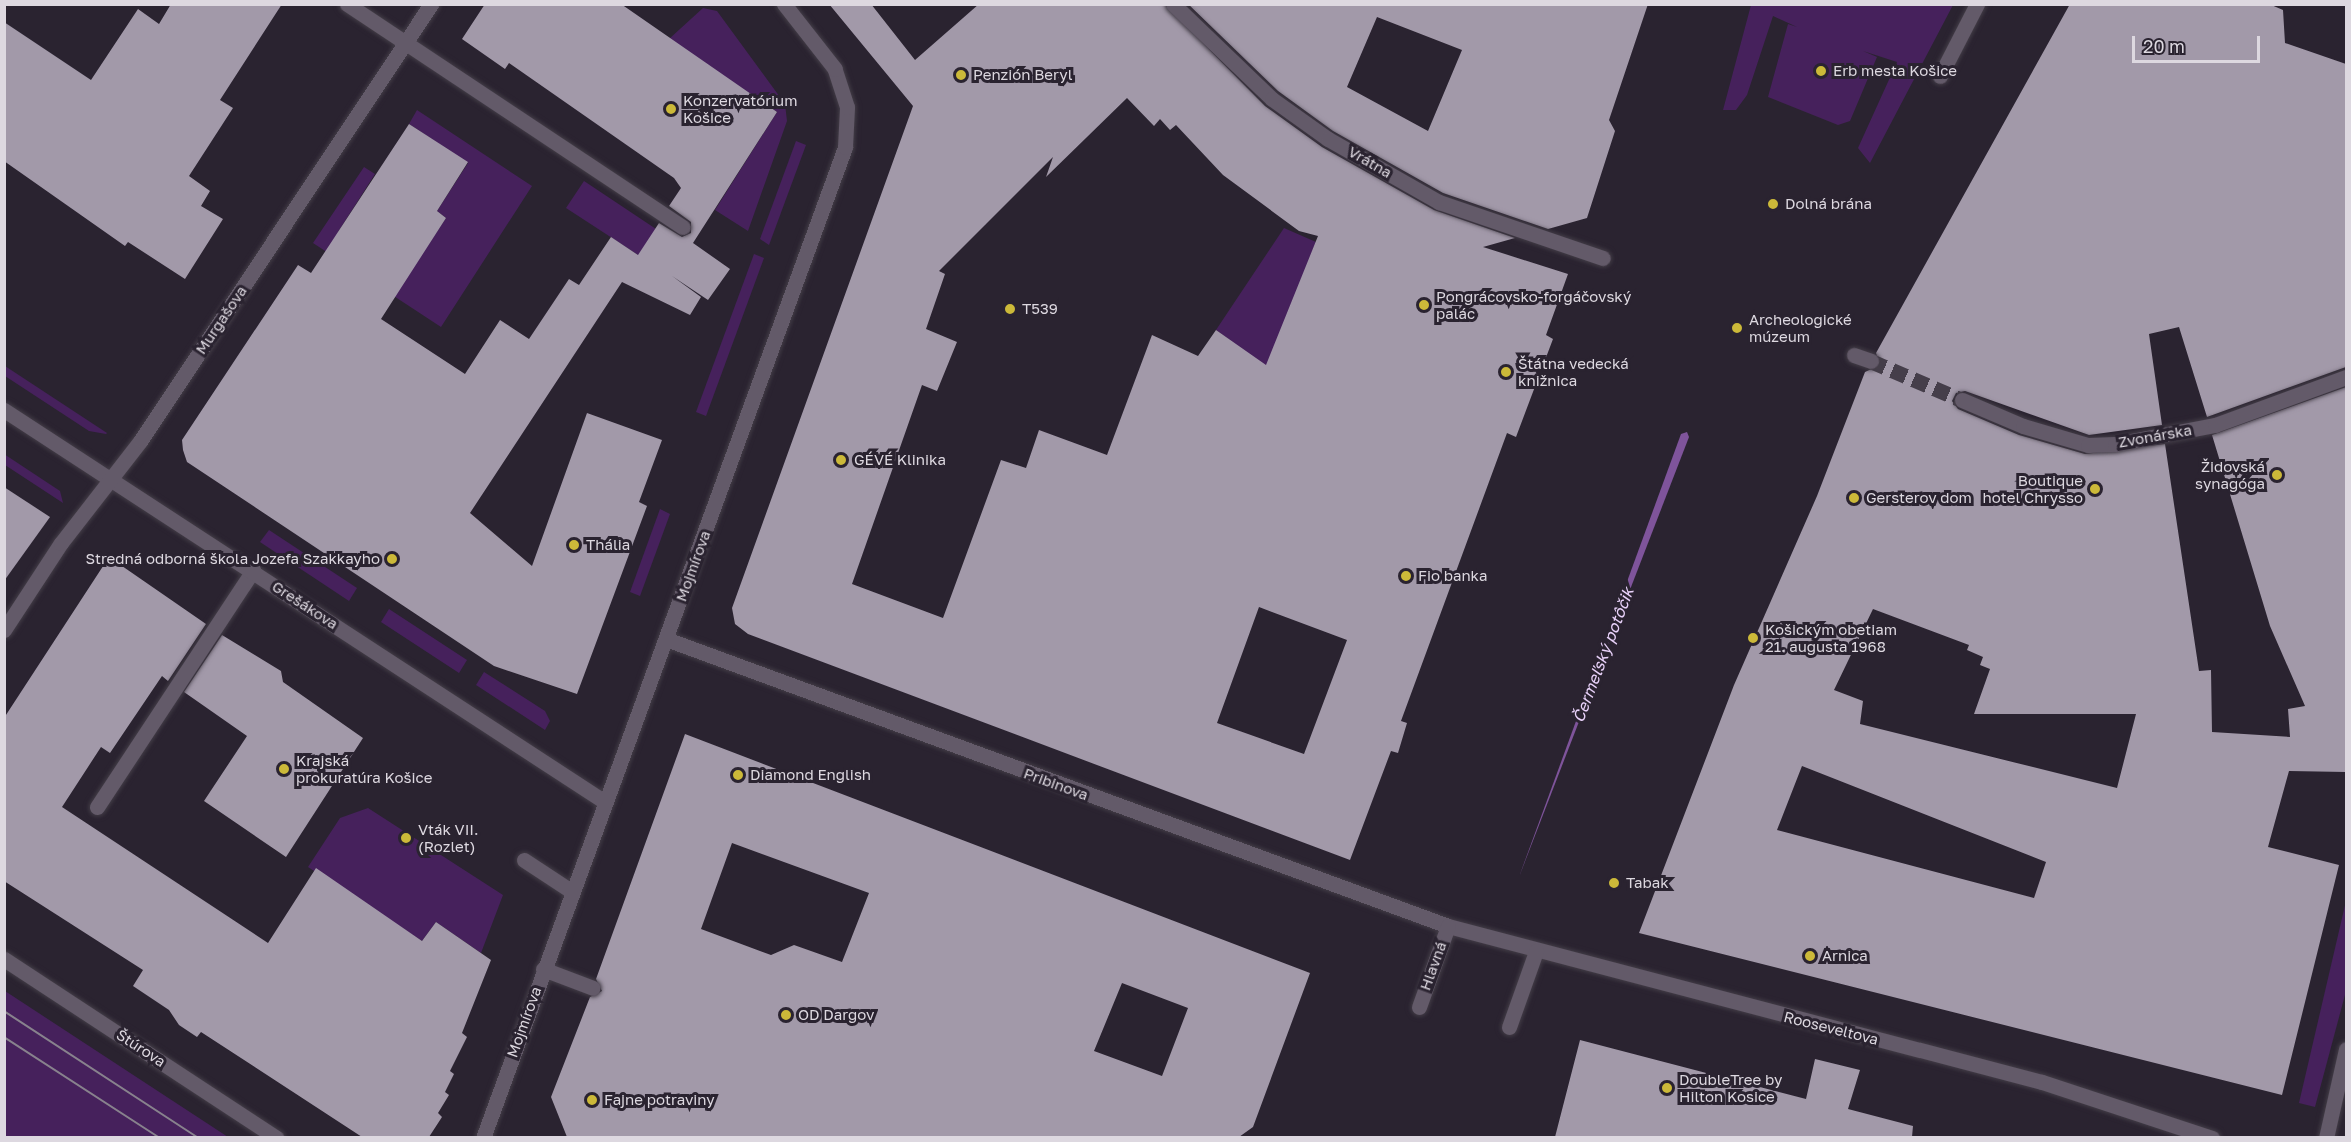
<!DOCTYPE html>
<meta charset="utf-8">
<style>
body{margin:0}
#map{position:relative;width:2351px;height:1142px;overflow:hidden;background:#2a2330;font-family:"Golos Text",sans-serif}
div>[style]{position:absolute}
.green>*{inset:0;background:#46215c}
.water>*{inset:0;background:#7f549b}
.building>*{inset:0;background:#a299a9}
.pedestrian-tunnel>*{height:15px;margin-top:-7.5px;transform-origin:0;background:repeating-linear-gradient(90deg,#453e4a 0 15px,transparent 0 23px)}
.roads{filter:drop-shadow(0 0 2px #433d47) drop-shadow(0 0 2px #433d47)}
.service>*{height:15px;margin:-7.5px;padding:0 7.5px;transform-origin:7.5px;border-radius:7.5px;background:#635a69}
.pedestrian>*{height:15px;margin:-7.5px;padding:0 7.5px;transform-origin:7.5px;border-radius:7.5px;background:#635a69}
.minor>*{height:15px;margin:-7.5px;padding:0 7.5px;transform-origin:7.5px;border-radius:7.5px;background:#635a69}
.tertiary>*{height:15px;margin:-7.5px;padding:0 7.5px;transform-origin:7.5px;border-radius:7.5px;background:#635a69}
.tram>*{height:1.5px;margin:-0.75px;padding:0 0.75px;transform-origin:0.75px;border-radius:0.75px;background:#88828d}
.dots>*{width:16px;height:16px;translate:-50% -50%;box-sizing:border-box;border:3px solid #2a2330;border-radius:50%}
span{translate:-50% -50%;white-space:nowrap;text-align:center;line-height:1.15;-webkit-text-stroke:6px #2a2330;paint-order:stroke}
.poi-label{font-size:15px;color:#ddd8e0}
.left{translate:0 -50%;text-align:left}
.right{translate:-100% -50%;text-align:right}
.street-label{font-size:15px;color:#ddd8e0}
.water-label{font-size:16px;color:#e9d2fa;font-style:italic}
.frame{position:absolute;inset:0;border:6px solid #ddd8e0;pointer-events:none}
.scale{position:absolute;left:2132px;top:36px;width:128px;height:27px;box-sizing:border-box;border:3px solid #ddd8e0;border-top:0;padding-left:8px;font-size:18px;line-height:21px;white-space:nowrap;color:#ddd8e0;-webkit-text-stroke:4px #2a2330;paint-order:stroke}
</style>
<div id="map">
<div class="green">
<div style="clip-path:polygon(1751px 5px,1751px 4px,1953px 5px,1870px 163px,1858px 148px,1897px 62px,1863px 51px,1877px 57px,1850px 121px,1838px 125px,1768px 97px,1788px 24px,1797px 27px,1773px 16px,1747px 95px,1736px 110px,1723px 110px)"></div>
<div style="clip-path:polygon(703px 8px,717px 11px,785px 104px,787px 121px,748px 231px,715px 210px,777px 112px,669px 39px)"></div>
<div style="clip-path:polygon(417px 110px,532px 186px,441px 327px,313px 243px,364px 167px,375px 174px,338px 232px,406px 278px,446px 218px,437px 211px,468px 163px,409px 124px)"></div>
<div style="clip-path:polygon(796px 141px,806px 145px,769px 245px,760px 239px)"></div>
<div style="clip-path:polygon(584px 181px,689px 251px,672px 277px,566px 208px)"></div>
<div style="clip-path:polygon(1284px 228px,1316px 242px,1272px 360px,1254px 392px,1239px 347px,1216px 330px)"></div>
<div style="clip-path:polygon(754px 254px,764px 258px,706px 416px,696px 412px)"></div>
<div style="clip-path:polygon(5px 366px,107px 433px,106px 434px,89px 431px,5px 376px)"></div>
<div style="clip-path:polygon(4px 454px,60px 491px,63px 503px,5px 465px)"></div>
<div style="clip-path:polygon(660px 509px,670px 514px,640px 596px,630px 592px)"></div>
<div style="clip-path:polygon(269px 530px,357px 588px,349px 601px,260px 542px)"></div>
<div style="clip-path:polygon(389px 609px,467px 660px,459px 673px,381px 622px)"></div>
<div style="clip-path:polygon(484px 672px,545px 711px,550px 721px,545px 730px,476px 685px)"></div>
<div style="clip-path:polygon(368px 808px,503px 895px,481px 953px,436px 922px,422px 941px,308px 867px,340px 818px)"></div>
<div style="clip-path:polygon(2346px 901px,2346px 991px,2315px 1107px,2299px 1103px)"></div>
<div style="clip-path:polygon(4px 991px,5px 991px,228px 1137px,5px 1137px)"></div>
</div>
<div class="water">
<div style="clip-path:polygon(1687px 432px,1689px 437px,1519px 877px,1681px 434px)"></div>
</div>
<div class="building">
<div style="clip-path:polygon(171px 4px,282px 4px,220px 100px,233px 108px,189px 176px,210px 191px,201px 206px,223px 219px,185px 279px,128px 242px,125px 246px,4px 161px,4px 22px,91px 80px,138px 9px,159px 24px)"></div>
<div style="clip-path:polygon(485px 4px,621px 4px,777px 112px,693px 243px,730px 269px,708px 300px,672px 276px,701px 297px,690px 315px,622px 282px,470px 513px,532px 566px,587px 413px,662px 440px,639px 502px,647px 506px,577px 694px,494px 666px,187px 462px,183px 450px,182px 440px,298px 265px,311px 273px,409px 124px,468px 162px,437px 211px,446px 218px,381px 319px,465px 374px,500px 320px,529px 339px,569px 279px,579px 285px,611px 237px,638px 255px,659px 223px,682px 237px,691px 233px,691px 222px,669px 206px,681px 188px,674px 178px,509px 63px,505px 69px,462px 39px)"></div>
<div style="clip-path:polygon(evenodd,829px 4px,871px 4px,915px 60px,979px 4px,1164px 4px,1265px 106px,1322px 147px,1434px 210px,1515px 238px,1483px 247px,1568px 274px,1546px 335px,1553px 339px,1516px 437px,1507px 433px,1401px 721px,1407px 723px,1398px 753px,1391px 751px,1350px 860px,748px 634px,735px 624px,732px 608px,913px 106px,829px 4px,1127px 98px,1154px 126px,1160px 119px,1170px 130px,1176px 125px,1223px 175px,1299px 231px,1318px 236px,1266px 365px,1216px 330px,1198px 356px,1152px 335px,1107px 455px,1039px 430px,1026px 468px,1001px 460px,943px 618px,852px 584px,922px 385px,937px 391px,957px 342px,926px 329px,945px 274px,939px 271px,1053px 157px,1046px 177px,1127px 98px,829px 4px,1259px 607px,1347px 640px,1304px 754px,1217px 723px,1259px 607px)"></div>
<div style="clip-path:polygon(evenodd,1188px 4px,1648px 4px,1609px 120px,1615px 131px,1587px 218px,1548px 229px,1443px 193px,1333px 131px,1278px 91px,1188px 4px,1377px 17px,1462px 50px,1428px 131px,1347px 87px,1377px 17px)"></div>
<div style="clip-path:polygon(evenodd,2070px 4px,2269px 4px,2283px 10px,2285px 43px,2346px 64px,2346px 367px,2207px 417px,2179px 327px,2149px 334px,2162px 425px,2089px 435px,1965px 391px,1956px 393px,1952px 401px,1958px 409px,2019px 435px,2085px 454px,2165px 444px,2199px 671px,2211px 670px,2212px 732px,2290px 737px,2288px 709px,2305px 706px,2270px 626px,2212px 435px,2346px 387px,2346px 772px,2289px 771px,2268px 847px,2339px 865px,2282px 1095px,1639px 933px,1734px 685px,1817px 496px,1865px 372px,1880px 365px,1876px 353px,2070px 4px,1873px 609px,1969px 645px,1967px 650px,1983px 657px,1980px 665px,1990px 669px,1974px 714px,2136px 714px,2117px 788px,1860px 724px,1863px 701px,1834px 690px,1873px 609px,2070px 4px,1802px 766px,2046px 862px,2034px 898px,1777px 830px,1802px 766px)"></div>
<div style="clip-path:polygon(4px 487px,50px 517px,4px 581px)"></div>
<div style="clip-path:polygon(109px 557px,206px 624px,168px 681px,162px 676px,110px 753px,101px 747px,62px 807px,268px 943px,316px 868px,422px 941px,436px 922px,491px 960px,462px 1033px,467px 1037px,450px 1071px,454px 1074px,445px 1092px,449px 1095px,438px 1113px,442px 1117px,429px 1137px,362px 1137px,201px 1032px,197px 1037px,179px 1025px,169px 1010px,133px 986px,143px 970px,4px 881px,4px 718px)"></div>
<div style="clip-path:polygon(222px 635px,281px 671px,283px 682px,363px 738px,286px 857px,204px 801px,247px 736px,184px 692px)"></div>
<div style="clip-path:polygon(evenodd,685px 734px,1310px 973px,1253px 1127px,1239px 1137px,567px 1137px,551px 1097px,590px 997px,602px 991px,596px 979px,685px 734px,732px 843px,869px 893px,842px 962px,794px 945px,771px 955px,701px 929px,732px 843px,685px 734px,1122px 983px,1188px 1008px,1162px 1076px,1094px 1051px,1122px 983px)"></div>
<div style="clip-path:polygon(1580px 1040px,1806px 1099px,1815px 1059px,1860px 1070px,1848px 1109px,1913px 1126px,1912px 1137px,1555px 1137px)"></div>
</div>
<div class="pedestrian-tunnel">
<div style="left:1871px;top:361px;width:99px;rotate:23.2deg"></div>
</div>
<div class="roads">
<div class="service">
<div style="left:347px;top:4px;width:403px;rotate:33.6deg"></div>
<div style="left:97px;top:807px;width:284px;rotate:-56.6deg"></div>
<div style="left:524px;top:860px;width:56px;rotate:33.4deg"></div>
<div style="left:543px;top:969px;width:53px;rotate:20.8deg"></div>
</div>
<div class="pedestrian">
<div style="left:1173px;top:4px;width:137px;rotate:43.8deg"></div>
<div style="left:1272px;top:99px;width:69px;rotate:35.5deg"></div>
<div style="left:1328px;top:139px;width:128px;rotate:29.6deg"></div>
<div style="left:1439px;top:202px;width:173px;rotate:18.9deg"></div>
<div style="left:1940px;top:76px;width:81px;rotate:-62.8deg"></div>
<div style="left:1854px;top:355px;width:18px;rotate:19deg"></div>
<div style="left:1962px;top:400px;width:66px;rotate:23.1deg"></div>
<div style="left:2023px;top:426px;width:68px;rotate:16.3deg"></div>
<div style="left:2088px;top:445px;width:27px;rotate:-2deg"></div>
<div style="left:2115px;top:444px;width:102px;rotate:-10.8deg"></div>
<div style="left:2215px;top:425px;width:140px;rotate:-20.1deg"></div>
</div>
<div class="minor">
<div style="left:4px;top:410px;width:718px;rotate:33.11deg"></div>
<div style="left:4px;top:630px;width:104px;rotate:-56.8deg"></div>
<div style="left:61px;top:543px;width:130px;rotate:-52.2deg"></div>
<div style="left:141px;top:440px;width:524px;rotate:-56.37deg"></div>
<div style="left:666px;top:639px;width:833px;rotate:20.15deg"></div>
<div style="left:1448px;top:926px;width:614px;rotate:14.72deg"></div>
<div style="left:2042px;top:1082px;width:179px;rotate:18.2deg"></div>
<div style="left:1419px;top:1007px;width:86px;rotate:-70.3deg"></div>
<div style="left:1509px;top:1027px;width:81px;rotate:-70.4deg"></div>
<div style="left:483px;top:1138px;width:1055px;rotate:-69.93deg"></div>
<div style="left:845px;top:147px;width:40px;rotate:-87.1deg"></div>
<div style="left:847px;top:107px;width:40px;rotate:-108deg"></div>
<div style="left:835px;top:69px;width:83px;rotate:-128.1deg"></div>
<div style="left:2326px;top:1138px;width:91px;rotate:-77.3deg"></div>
</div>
<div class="tertiary">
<div style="left:4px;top:959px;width:326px;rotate:33.3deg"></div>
</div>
</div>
<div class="tram">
<div style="left:4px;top:1011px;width:233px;rotate:33.1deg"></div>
<div style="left:4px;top:1037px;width:186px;rotate:32.9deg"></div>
</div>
<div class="dots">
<div style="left:1821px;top:71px;background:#ccb939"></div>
<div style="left:961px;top:75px;background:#ccb939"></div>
<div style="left:671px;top:109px;background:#ccb939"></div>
<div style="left:1773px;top:204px;background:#ccb939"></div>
<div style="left:1424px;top:305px;background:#ccb939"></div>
<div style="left:1010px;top:309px;background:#ccb939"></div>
<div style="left:1737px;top:328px;background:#ccb939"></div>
<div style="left:1506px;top:372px;background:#ccb939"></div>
<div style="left:841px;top:460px;background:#ccb939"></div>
<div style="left:2277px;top:475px;background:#ccb939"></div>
<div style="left:2095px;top:489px;background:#ccb939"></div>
<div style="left:1854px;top:498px;background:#ccb939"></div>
<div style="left:574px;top:545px;background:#ccb939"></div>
<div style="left:392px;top:559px;background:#ccb939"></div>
<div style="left:1406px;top:576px;background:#ccb939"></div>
<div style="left:1753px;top:638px;background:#ccb939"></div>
<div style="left:284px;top:769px;background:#ccb939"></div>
<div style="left:738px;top:775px;background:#ccb939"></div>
<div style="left:406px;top:838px;background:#ccb939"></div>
<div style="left:1614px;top:883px;background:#ccb939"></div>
<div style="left:1810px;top:956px;background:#ccb939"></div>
<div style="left:786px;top:1015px;background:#ccb939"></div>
<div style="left:1667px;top:1088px;background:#ccb939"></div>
<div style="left:592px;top:1100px;background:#ccb939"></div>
</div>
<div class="poi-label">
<span class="left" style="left:1833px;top:71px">Erb mesta Košice</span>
<span class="left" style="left:973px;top:75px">Penzión Beryl</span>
<span class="left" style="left:683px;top:109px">Konzervatórium<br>Košice</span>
<span class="left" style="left:1785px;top:204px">Dolná brána</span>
<span class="left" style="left:1436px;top:305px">Pongrácovsko-forgáčovský<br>palác</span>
<span class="left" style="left:1022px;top:309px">T539</span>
<span class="left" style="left:1749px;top:328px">Archeologické<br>múzeum</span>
<span class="left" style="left:1518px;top:372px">Štátna vedecká<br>knižnica</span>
<span class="left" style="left:854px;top:460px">GÉVÉ Klinika</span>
<span class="right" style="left:2265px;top:475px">Židovská<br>synagóga</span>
<span class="right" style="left:2083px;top:489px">Boutique<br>hotel Chrysso</span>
<span class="left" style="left:1866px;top:498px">Gersterov dom</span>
<span class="left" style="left:586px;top:545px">Thália</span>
<span class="right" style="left:380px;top:559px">Stredná odborná škola Jozefa Szakkayho</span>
<span class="left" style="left:1418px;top:576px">Fio banka</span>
<span class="left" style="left:1765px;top:638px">Košickým obetiam<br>21. augusta 1968</span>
<span class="left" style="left:296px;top:769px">Krajská<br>prokuratúra Košice</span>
<span class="left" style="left:750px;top:775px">Diamond English</span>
<span class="left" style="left:418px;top:838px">Vták VII.<br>(Rozlet)</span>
<span class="left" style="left:1626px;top:883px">Tabak</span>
<span class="left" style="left:1822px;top:956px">Arnica</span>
<span class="left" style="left:798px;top:1015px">OD Dargov</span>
<span class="left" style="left:1679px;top:1088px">DoubleTree by<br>Hilton Kosice</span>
<span class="left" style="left:604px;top:1100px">Fajne potraviny</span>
</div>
<div class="street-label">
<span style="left:1370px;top:162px;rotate:30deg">Vrátna</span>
<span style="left:221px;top:320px;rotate:-56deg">Murgašova</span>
<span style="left:2155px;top:436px;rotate:-10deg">Zvonárska</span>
<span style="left:693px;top:566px;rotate:-70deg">Mojmírova</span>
<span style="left:305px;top:605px;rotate:33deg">Grešákova</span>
<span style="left:1056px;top:784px;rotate:20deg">Pribinova</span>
<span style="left:1433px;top:966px;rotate:-70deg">Hlavná</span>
<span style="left:524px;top:1022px;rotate:-70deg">Mojmírova</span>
<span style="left:1831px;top:1028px;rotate:14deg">Rooseveltova</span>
<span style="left:141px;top:1048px;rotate:33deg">Štúrova</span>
</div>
<div class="water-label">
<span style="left:1603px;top:655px;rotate:-69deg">Čermeľský potôčik</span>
</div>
<div class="frame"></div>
<div class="scale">20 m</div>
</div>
